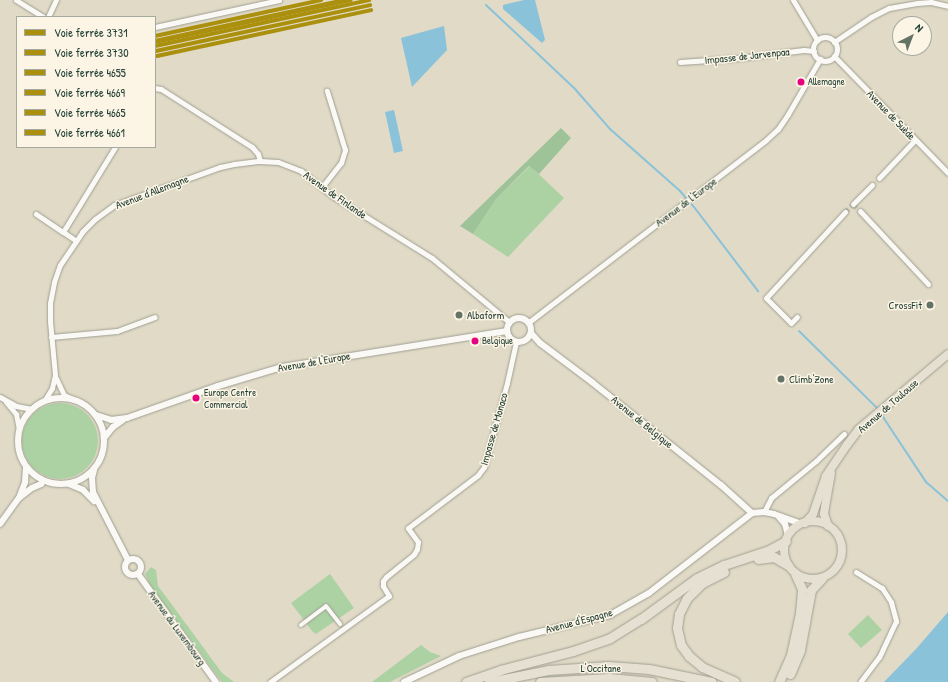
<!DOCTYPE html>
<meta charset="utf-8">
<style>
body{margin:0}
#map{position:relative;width:948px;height:682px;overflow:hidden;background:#e0dac6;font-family:"Patrick Hand",sans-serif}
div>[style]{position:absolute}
.green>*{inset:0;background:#acd2a4}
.round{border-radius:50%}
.forest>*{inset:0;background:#9fc399}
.water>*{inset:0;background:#8ac2d9}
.stream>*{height:2px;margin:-1px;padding:0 1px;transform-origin:1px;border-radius:1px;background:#8ac2d9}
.minor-tunnel>*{height:5px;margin-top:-2.5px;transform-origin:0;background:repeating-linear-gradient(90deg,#b9bba9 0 5px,transparent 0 7.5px)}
.roads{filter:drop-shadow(0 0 1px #a0a093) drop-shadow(0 0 1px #a0a093)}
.pedestrian>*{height:4px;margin:-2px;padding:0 2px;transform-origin:2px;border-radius:2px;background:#faf9f6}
.minor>*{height:5px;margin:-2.5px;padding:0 2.5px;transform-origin:2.5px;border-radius:2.5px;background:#faf9f6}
.minor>.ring{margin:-2.5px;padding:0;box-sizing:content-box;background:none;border:5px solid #faf9f6;border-radius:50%}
.tertiary>*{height:6px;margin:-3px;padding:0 3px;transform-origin:3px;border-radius:3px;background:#faf9f6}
.tertiary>.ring{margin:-3px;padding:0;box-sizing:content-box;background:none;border:6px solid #faf9f6;border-radius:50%}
.primary>*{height:8px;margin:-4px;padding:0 4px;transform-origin:4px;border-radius:4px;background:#e6e0d3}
.primary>.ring{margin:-4px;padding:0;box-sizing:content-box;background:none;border:8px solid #e6e0d3;border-radius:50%}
.motorway>*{height:9px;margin:-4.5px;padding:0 4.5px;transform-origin:4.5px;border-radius:4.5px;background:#e6e0d3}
.rail-1>*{height:4px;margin:-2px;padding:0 2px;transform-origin:2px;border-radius:2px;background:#aa900d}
.rail-2>*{height:4px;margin:-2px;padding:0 2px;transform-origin:2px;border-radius:2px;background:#aa900d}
.rail-3>*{height:4px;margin:-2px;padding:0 2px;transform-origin:2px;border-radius:2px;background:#aa900d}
.rail-4>*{height:4px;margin:-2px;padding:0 2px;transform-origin:2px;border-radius:2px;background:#aa900d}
.rail-5>*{height:4px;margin:-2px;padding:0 2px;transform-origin:2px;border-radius:2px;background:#aa900d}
.rail-6>*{height:4px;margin:-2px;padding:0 2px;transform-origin:2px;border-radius:2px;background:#aa900d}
.dots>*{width:11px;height:11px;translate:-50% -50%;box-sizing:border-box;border:2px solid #fcf5e5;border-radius:50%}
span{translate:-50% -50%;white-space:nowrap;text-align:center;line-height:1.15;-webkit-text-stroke:3px #fcf5e5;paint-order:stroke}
.bus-label{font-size:10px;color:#1f3d34}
.left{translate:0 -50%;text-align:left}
.street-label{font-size:11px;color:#1f3d34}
.poi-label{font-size:11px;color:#1f3d34}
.right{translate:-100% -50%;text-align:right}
.legend{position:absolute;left:16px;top:16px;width:140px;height:132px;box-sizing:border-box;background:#fcf5e5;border:1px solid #a4ab9e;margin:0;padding:5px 7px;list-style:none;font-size:12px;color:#1f3d34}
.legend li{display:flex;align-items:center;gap:8px;height:20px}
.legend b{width:20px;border:1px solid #a4ab9e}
.north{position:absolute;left:892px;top:16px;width:40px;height:40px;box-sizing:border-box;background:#fcf5e5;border:1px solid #a4ab9e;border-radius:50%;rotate:42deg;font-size:11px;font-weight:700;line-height:16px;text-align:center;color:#1f3d34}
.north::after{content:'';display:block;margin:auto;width:14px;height:18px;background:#637467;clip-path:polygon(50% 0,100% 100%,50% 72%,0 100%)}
</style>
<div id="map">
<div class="green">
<div style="clip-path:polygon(530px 166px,564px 198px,508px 257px,473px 234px,496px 199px)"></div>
<div class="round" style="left:22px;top:403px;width:76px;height:76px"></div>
<div style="clip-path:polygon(151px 567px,156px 570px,158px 586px,167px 598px,222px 673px,234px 682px,222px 682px,150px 585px,145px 574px)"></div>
<div style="clip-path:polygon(330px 574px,354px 608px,316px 634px,312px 631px,291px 603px)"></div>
<div style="clip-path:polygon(868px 615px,882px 630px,861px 648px,848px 634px)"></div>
<div style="clip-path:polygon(421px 645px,430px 652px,441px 656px,390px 682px,372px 682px)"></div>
</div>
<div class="forest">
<div style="clip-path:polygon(561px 128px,571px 138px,539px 174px,529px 166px,496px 199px,473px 234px,460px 226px)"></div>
</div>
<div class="water">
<div style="clip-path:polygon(524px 0,535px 0,545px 40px,542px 43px,503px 9px,503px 5px)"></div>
<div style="clip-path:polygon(444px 26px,447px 50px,412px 87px,401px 38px)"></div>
<div style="clip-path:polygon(394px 110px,403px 151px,394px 153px,385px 112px)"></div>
<div style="clip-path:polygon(948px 612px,948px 682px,884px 682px,916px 649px)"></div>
</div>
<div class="stream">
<div style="left:486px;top:5px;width:122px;rotate:43.3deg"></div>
<div style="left:575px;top:89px;width:53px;rotate:48.8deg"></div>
<div style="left:610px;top:129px;width:94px;rotate:41.5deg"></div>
<div style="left:680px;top:191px;width:21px;rotate:49deg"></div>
<div style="left:694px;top:207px;width:106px;rotate:52.7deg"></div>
<div style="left:799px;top:331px;width:112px;rotate:44.6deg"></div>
<div style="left:881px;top:414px;width:82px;rotate:56.5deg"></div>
<div style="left:926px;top:482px;width:29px;rotate:41deg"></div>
</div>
<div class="minor-tunnel">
<div style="left:845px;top:212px;width:11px;rotate:-45deg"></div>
<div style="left:853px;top:204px;width:10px;rotate:45deg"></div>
</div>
<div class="roads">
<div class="pedestrian">
<div style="left:301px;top:625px;width:31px;rotate:-37deg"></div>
<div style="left:326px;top:606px;width:23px;rotate:52deg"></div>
</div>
<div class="minor">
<div style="left:16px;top:0;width:32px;rotate:32deg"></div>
<div style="left:793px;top:0;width:47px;rotate:59deg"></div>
<div style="left:48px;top:17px;width:19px;rotate:-65deg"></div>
<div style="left:155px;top:27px;width:127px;rotate:-12.3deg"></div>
<div class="ring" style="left:813px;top:37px;width:19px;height:19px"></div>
<div style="left:834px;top:42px;width:45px;rotate:-34deg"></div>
<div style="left:871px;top:17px;width:20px;rotate:-27deg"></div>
<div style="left:889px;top:8px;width:28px;rotate:-10deg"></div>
<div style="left:917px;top:3px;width:14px;rotate:-4deg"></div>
<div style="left:931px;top:2px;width:17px;rotate:13deg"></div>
<div style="left:834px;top:56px;width:163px;rotate:45.7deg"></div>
<div style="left:680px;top:62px;width:59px;rotate:-3.9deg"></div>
<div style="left:739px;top:58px;width:65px;rotate:-7deg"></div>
<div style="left:804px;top:50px;width:10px;rotate:6deg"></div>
<div style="left:155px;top:88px;width:6px;rotate:9deg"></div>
<div style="left:161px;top:89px;width:108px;rotate:32.5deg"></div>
<div style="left:252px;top:147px;width:9px;rotate:49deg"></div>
<div style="left:258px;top:154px;width:7px;rotate:74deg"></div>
<div style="left:879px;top:178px;width:52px;rotate:-46.5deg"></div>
<div style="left:322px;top:187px;width:31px;rotate:-52deg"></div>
<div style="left:341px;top:163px;width:14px;rotate:-73deg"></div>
<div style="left:345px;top:150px;width:62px;rotate:-107deg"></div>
<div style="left:853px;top:204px;width:27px;rotate:-45deg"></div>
<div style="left:860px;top:211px;width:100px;rotate:47deg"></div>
<div style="left:36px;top:214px;width:32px;rotate:34deg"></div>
<div style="left:75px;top:240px;width:14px;rotate:-146deg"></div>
<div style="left:63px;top:232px;width:100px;rotate:-58.5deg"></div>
<div style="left:797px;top:317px;width:8px;rotate:135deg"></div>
<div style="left:791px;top:323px;width:35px;rotate:-135deg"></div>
<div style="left:766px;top:298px;width:117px;rotate:-47.4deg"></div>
<div style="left:529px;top:322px;width:299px;rotate:-37.5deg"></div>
<div style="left:766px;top:140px;width:16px;rotate:-43deg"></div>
<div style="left:778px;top:129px;width:18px;rotate:-56deg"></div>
<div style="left:788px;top:114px;width:64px;rotate:-59.8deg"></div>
<div style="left:51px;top:337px;width:66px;rotate:-5.2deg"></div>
<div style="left:117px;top:331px;width:40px;rotate:-20.2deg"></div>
<div style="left:56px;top:378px;width:19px;rotate:65deg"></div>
<div style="left:64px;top:395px;width:10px;rotate:24deg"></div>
<div style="left:0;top:397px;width:18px;rotate:29deg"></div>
<div style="left:16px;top:406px;width:16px;rotate:11deg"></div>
<div style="left:44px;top:401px;width:15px;rotate:-58deg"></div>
<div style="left:52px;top:388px;width:13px;rotate:-77deg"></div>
<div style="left:55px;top:375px;width:54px;rotate:-95.3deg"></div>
<div style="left:50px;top:321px;width:18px;rotate:-90deg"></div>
<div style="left:50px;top:303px;width:21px;rotate:-79deg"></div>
<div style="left:54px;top:282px;width:18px;rotate:-71deg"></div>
<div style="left:60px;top:265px;width:40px;rotate:-56deg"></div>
<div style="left:82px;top:232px;width:18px;rotate:-45deg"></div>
<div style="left:95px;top:219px;width:24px;rotate:-36deg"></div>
<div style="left:114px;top:205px;width:113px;rotate:-19.7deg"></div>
<div style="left:220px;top:167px;width:14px;rotate:-12deg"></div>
<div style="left:234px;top:164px;width:26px;rotate:-7deg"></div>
<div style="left:260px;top:161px;width:18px;rotate:3deg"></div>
<div style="left:278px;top:162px;width:25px;rotate:21deg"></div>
<div style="left:301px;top:171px;width:42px;rotate:38.2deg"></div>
<div style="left:334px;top:197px;width:115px;rotate:31.9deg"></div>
<div style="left:432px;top:258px;width:100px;rotate:39.7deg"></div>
<div style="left:6px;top:402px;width:16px;rotate:50deg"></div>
<div style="left:16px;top:414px;width:15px;rotate:79deg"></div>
<div style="left:764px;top:512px;width:16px;rotate:-63deg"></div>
<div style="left:771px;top:498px;width:58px;rotate:-39.4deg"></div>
<div style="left:816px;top:461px;width:39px;rotate:-44deg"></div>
<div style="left:856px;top:572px;width:31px;rotate:32deg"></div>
<div style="left:882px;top:588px;width:17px;rotate:57deg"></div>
<div style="left:891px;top:602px;width:20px;rotate:75deg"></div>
<div style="left:896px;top:621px;width:40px;rotate:115deg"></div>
<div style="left:879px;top:657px;width:31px;rotate:127deg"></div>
<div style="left:270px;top:682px;width:147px;rotate:-35.9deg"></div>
<div style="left:389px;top:596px;width:12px;rotate:-121deg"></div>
<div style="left:383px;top:586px;width:5px;rotate:-90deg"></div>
<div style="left:383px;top:581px;width:5px;rotate:-53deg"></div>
<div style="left:386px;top:577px;width:36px;rotate:-39deg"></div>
<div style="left:414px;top:554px;width:6px;rotate:-59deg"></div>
<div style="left:417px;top:549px;width:7px;rotate:-82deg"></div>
<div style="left:418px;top:542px;width:17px;rotate:-126deg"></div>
<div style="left:408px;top:528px;width:88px;rotate:-37.1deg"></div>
<div style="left:478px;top:475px;width:10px;rotate:-53deg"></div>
<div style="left:484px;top:467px;width:87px;rotate:-74.7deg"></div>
<div style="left:507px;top:383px;width:42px;rotate:-77.6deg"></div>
</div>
<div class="tertiary">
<div class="ring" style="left:507px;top:318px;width:18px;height:18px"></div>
<div style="left:531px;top:333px;width:13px;rotate:48deg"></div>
<div style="left:540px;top:343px;width:66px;rotate:37deg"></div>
<div style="left:593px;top:383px;width:164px;rotate:38.6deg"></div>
<div style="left:721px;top:485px;width:42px;rotate:42.1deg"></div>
<div class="ring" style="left:18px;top:398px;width:80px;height:80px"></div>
<div style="left:96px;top:415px;width:16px;rotate:18deg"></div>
<div style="left:111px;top:420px;width:16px;rotate:-7deg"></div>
<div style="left:127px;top:418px;width:96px;rotate:-19.4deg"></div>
<div style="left:218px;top:386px;width:67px;rotate:-16.5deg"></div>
<div style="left:282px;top:367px;width:228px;rotate:-9.1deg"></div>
<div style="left:104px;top:438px;width:14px;rotate:-51deg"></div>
<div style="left:113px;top:427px;width:12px;rotate:-35deg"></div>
<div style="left:94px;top:470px;width:8px;rotate:104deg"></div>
<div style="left:92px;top:478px;width:14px;rotate:86deg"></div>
<div style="left:93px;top:492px;width:76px;rotate:62.8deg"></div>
<div style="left:69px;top:484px;width:15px;rotate:23deg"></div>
<div style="left:83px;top:490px;width:16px;rotate:45deg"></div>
<div style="left:20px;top:497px;width:15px;rotate:-37deg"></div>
<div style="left:32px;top:488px;width:10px;rotate:-24deg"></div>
<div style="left:41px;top:484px;width:4px;rotate:-56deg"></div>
<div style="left:779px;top:517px;width:9px;rotate:49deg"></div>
<div style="left:785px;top:524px;width:11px;rotate:75deg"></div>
<div style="left:0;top:524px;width:32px;rotate:-54deg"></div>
<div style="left:19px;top:498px;width:17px;rotate:-69deg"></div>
<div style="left:25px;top:482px;width:15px;rotate:-86deg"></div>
<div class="ring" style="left:125px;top:559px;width:10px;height:10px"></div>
<div style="left:138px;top:574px;width:133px;rotate:54.2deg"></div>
<div style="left:404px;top:682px;width:61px;rotate:-25.3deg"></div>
<div style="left:459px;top:656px;width:63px;rotate:-17.6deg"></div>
<div style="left:519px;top:637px;width:94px;rotate:-13.6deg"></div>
<div style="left:610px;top:615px;width:45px;rotate:-29.4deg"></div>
<div style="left:649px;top:593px;width:130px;rotate:-37.8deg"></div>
<div style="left:752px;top:513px;width:12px;rotate:-5deg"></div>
<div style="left:764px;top:512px;width:10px;rotate:11deg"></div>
<div style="left:774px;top:514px;width:29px;rotate:20deg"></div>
</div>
<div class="primary">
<div class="ring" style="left:784px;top:521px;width:50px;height:50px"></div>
<div style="left:805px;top:523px;width:12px;rotate:-48deg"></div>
<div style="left:813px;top:514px;width:40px;rotate:-71.1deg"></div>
<div style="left:826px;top:476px;width:37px;rotate:-56deg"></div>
<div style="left:847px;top:445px;width:20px;rotate:-53deg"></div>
<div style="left:859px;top:429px;width:116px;rotate:-40.1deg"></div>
<div style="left:828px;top:526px;width:13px;rotate:-108deg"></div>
<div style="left:824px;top:514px;width:7px;rotate:-82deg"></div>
<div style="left:825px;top:507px;width:34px;rotate:-80deg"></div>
</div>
<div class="motorway">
<div style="left:758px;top:559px;width:16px;rotate:-7deg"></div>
<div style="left:774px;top:557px;width:16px;rotate:30deg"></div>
<div style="left:724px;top:572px;width:25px;rotate:153deg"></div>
<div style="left:702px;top:583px;width:21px;rotate:135deg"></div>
<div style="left:687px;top:598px;width:18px;rotate:117deg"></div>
<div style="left:679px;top:614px;width:14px;rotate:98deg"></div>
<div style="left:677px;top:628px;width:17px;rotate:77deg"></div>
<div style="left:681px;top:645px;width:14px;rotate:54deg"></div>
<div style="left:689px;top:656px;width:17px;rotate:40deg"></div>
<div style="left:702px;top:667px;width:36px;rotate:24deg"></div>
<div style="left:790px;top:674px;width:26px;rotate:-67deg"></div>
<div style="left:800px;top:650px;width:61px;rotate:-79.6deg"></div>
<div style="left:811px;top:590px;width:16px;rotate:-47deg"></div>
<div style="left:466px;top:682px;width:36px;rotate:-19deg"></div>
<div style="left:500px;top:670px;width:75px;rotate:-14.6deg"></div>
<div style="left:573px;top:651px;width:39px;rotate:-19deg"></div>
<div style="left:610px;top:638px;width:36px;rotate:-32deg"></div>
<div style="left:641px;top:619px;width:69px;rotate:-36.2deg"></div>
<div style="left:697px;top:578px;width:30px;rotate:-26deg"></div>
<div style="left:724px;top:565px;width:47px;rotate:-18.4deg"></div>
<div style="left:769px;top:550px;width:19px;rotate:-28deg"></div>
<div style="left:489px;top:682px;width:60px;rotate:-11.5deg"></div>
<div style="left:548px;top:670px;width:61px;rotate:-3.8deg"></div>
<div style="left:609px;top:666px;width:40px;rotate:4.3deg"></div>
<div style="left:649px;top:669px;width:64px;rotate:11.7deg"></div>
<div style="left:540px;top:682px;width:69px;rotate:-3.3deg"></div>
<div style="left:609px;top:678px;width:43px;rotate:5.3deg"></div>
<div style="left:779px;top:682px;width:30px;rotate:-66deg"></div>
<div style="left:791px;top:655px;width:43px;rotate:-77.9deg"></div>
<div style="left:800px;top:613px;width:24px;rotate:-85deg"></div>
<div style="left:802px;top:589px;width:17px;rotate:-114deg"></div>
</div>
</div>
<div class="rail-1">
<div style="left:155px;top:46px;width:219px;rotate:-12.1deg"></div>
</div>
<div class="rail-2">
<div style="left:155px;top:42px;width:200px;rotate:-12.1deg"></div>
</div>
<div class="rail-3">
<div style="left:156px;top:51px;width:219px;rotate:-12.1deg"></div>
</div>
<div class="rail-4">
<div style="left:155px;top:41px;width:194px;rotate:-12.2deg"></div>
</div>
<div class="rail-5">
<div style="left:157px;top:56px;width:219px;rotate:-12.1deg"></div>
</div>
<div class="rail-6">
<div style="left:155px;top:36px;width:170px;rotate:-12.2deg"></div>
</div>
<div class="dots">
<div style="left:801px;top:82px;background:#e5007d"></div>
<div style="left:930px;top:305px;background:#637467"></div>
<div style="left:459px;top:315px;background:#637467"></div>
<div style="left:475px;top:341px;background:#e5007d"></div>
<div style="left:781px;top:379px;background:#637467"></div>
<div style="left:196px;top:398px;background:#e5007d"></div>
</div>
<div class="bus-label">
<span class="left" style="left:808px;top:82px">Allemagne</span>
<span class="left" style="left:482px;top:341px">Belgique</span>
<span class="left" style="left:204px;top:398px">Europe Centre<br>Commercial</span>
</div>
<div class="street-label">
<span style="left:747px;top:56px;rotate:-6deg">Impasse de Jarvenpaa</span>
<span style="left:891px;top:115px;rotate:46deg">Avenue de Suède</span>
<span style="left:152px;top:192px;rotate:-21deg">Avenue d'Allemagne</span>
<span style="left:335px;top:195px;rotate:35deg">Avenue de Finlande</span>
<span style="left:686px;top:202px;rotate:-37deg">Avenue de l'Europe</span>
<span style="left:314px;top:362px;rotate:-10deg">Avenue de l'Europe</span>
<span style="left:888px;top:406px;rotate:-41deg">Avenue de Toulouse</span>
<span style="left:642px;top:422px;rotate:39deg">Avenue de Belgique</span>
<span style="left:494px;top:429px;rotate:-74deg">Impasse de Monaco</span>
<span style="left:579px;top:621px;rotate:-15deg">Avenue d'Espagne</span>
<span style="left:177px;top:628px;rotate:54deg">Avenue du Luxembourg</span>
<span style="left:601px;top:668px">L'Occitane</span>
</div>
<div class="poi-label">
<span class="right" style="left:922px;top:305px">CrossFit</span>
<span class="left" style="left:467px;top:315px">Albaform</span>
<span class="left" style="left:789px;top:379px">Climb'Zone</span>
</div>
<ul class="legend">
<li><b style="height:5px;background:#aa900d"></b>Voie ferrée 3731</li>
<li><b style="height:5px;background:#aa900d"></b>Voie ferrée 3730</li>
<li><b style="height:5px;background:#aa900d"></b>Voie ferrée 4655</li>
<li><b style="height:5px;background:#aa900d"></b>Voie ferrée 4669</li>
<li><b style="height:5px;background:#aa900d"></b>Voie ferrée 4665</li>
<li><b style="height:5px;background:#aa900d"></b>Voie ferrée 4661</li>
</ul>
<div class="north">N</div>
</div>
